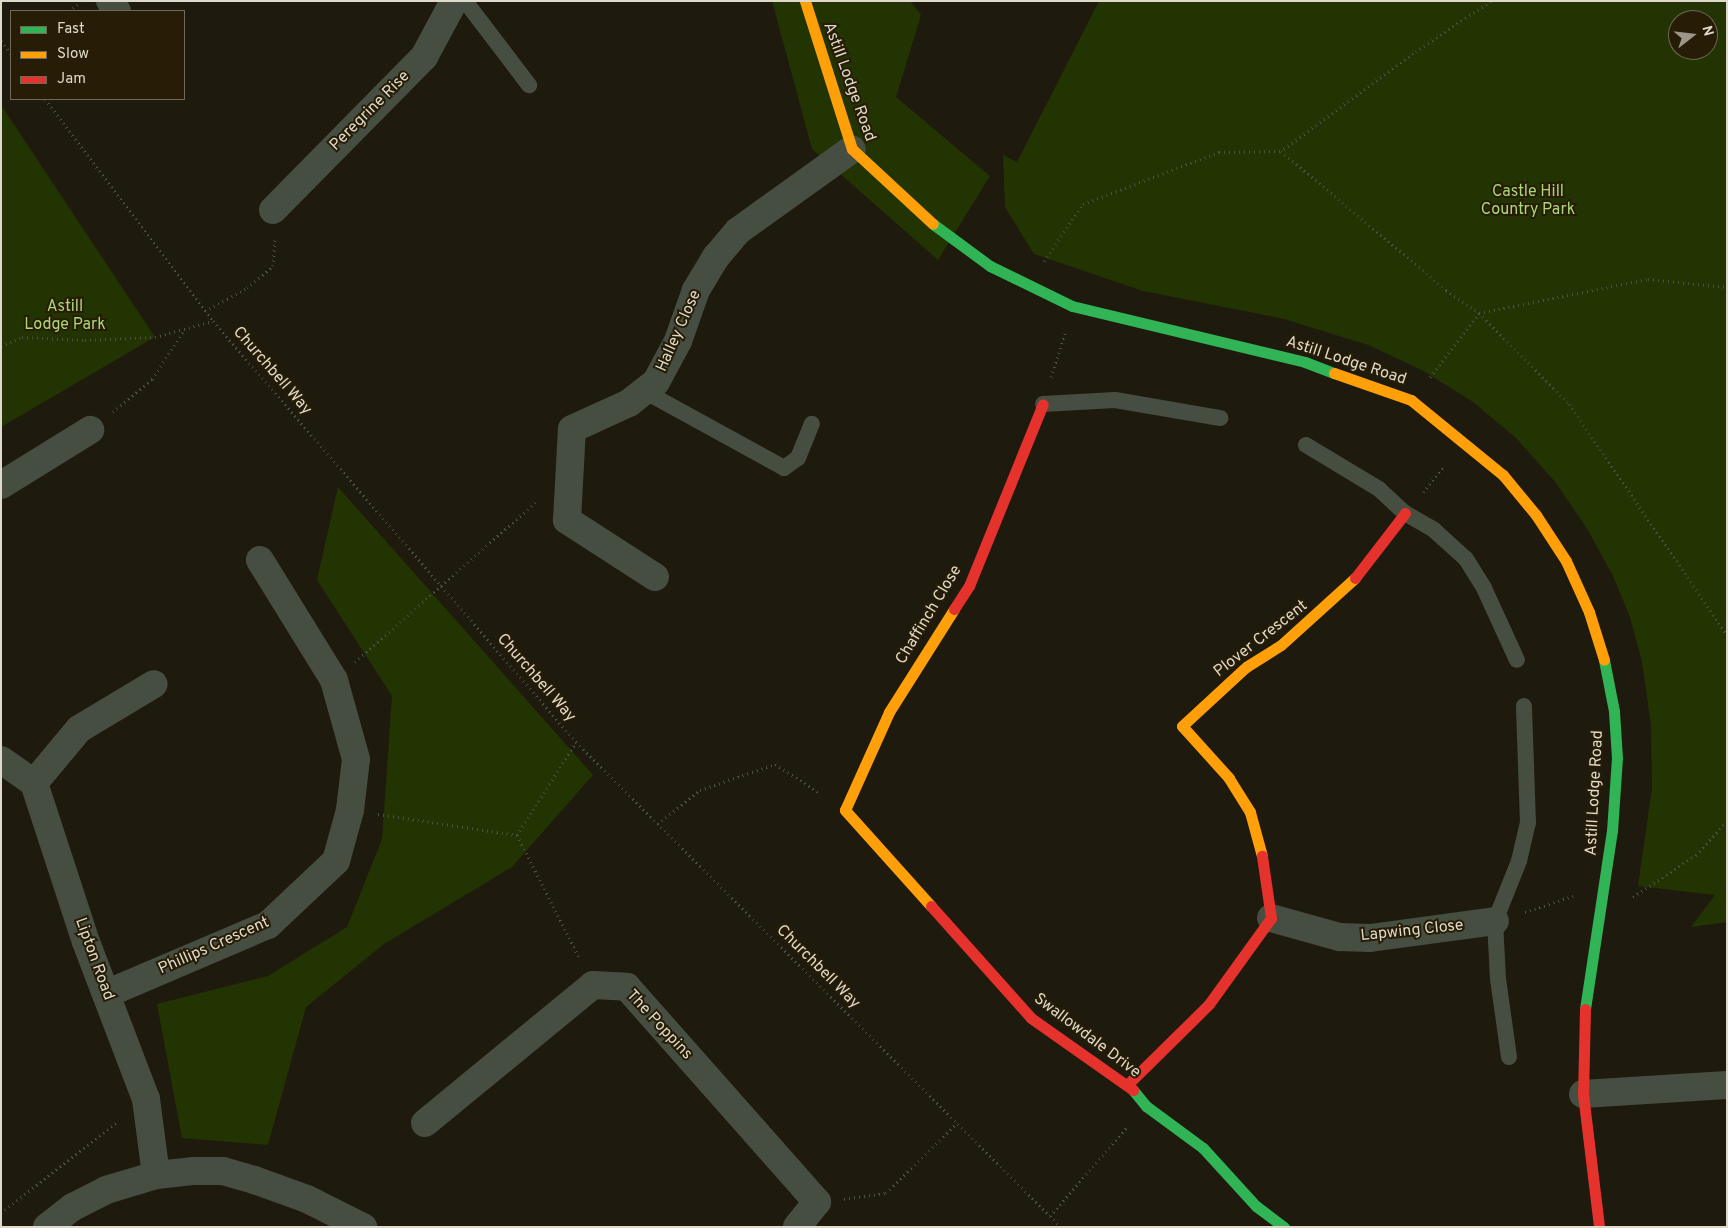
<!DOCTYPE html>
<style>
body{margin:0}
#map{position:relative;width:1728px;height:1228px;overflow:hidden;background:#1f1a0e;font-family:Overpass,sans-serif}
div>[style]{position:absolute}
.green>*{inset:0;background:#223402}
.path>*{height:3px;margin-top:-1.5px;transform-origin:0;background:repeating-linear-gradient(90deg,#4b5044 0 1px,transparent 0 5px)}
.lane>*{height:16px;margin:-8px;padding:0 8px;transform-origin:8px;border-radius:8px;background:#464e41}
.street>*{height:28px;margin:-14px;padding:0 14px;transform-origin:14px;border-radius:14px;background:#464e41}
.fast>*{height:11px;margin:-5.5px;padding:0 5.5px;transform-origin:5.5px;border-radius:5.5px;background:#30b455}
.slow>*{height:11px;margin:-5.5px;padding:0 5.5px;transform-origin:5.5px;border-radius:5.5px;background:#ff9f0a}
.jam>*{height:11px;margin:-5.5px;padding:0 5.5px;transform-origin:5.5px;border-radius:5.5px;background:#e5322d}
span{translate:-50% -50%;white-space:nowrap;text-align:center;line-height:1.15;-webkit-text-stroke:4px #271d06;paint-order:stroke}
.street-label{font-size:16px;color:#dfd9cb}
.park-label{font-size:16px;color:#abd778}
.frame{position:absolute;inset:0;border:2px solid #dfd9cb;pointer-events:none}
.legend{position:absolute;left:10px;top:10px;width:175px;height:90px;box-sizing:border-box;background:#271d06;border:1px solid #716855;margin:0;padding:6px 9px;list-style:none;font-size:15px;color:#dfd9cb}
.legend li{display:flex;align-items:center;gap:10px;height:25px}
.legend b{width:25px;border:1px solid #716855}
.north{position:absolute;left:1668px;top:10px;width:50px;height:50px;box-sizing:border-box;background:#271d06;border:1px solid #716855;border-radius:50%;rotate:74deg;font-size:14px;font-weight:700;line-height:20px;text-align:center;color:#dfd9cb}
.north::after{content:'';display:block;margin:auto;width:18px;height:22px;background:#9c9689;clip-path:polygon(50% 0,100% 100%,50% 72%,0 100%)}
</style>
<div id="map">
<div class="green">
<div style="clip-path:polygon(772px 1px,910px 1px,921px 15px,896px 97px,990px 176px,938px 260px,812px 149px)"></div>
<div style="clip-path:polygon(evenodd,1099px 1px,1727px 1px,1727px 922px,1691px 927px,1715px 895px,1638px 886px,1652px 788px,1651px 725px,1642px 662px,1630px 617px,1612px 574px,1586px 527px,1556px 483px,1516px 438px,1473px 402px,1422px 370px,1368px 345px,1284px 319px,1143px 291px,1034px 254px,1005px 207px,1003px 155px,1017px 162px,1099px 1px,1678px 20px,1708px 20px,1708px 50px,1678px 50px,1678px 20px)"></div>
<div style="clip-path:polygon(1px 105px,155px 337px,1px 427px)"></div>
<div style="clip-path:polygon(338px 487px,593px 775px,512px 867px,384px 944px,306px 1007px,268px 1145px,182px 1138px,157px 1004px,268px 976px,347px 927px,382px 839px,392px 696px,317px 580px)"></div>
</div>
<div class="path">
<div style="left:1491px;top:1px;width:94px;rotate:146.3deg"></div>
<div style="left:1413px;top:53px;width:164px;rotate:143.4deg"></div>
<div style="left:1281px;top:151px;width:216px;rotate:40.1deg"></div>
<div style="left:1446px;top:290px;width:40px;rotate:34.9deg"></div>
<div style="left:1479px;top:313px;width:128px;rotate:45.3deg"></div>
<div style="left:1569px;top:404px;width:280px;rotate:55.6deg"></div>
<div style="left:69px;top:11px;width:15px;rotate:-37deg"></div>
<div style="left:1px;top:41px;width:16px;rotate:52deg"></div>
<div style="left:45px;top:99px;width:278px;rotate:52.9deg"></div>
<div style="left:213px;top:321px;width:556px;rotate:49.23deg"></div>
<div style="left:576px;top:742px;width:686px;rotate:45deg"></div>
<div style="left:1044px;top:261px;width:69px;rotate:-55.6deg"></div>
<div style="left:1083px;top:204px;width:146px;rotate:-20.9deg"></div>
<div style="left:1219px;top:152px;width:62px;rotate:-0.9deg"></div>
<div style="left:205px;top:311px;width:48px;rotate:-28.7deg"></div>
<div style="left:247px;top:288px;width:34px;rotate:-40deg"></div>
<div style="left:273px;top:266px;width:28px;rotate:-86deg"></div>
<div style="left:1px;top:346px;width:23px;rotate:-23deg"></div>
<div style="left:22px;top:337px;width:63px;rotate:2.7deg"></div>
<div style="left:85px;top:340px;width:70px;rotate:-2.5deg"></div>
<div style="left:155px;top:337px;width:60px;rotate:-15.4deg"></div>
<div style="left:1051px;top:377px;width:46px;rotate:-72.3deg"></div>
<div style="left:1430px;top:377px;width:81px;rotate:-52.6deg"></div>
<div style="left:1479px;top:313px;width:172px;rotate:-11.4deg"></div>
<div style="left:1648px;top:279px;width:79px;rotate:5.8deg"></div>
<div style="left:113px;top:412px;width:51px;rotate:-40.2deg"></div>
<div style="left:152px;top:379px;width:60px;rotate:-56.6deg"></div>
<div style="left:1423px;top:492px;width:33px;rotate:-51deg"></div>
<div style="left:355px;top:662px;width:244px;rotate:-41.5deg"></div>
<div style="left:378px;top:814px;width:141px;rotate:8.6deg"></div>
<div style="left:517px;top:835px;width:110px;rotate:-57.6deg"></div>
<div style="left:658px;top:824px;width:54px;rotate:-39deg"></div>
<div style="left:700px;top:790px;width:79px;rotate:-19.1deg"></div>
<div style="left:775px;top:764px;width:54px;rotate:32.8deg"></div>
<div style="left:517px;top:835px;width:139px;rotate:63.1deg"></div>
<div style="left:1633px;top:897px;width:76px;rotate:-33.7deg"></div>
<div style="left:1696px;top:855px;width:46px;rotate:-47.6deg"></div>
<div style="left:1525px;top:912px;width:51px;rotate:-18.4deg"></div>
<div style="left:844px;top:1199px;width:42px;rotate:-8.1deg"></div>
<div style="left:886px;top:1193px;width:100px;rotate:-44.6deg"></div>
<div style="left:1px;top:1213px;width:149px;rotate:-38.2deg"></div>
<div style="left:1050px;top:1216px;width:118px;rotate:-49.1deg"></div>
</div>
<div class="lane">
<div style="left:465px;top:1px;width:106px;rotate:52.7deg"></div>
<div style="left:644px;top:391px;width:160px;rotate:28.8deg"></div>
<div style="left:784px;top:468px;width:17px;rotate:-36deg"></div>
<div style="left:798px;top:458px;width:37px;rotate:-68deg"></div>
<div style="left:1043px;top:404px;width:72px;rotate:-3.2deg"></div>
<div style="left:1115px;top:400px;width:107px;rotate:9.7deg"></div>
<div style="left:1306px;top:445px;width:85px;rotate:31.1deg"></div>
<div style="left:1379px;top:489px;width:35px;rotate:43deg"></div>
<div style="left:1405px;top:513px;width:34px;rotate:30deg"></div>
<div style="left:1434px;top:530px;width:43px;rotate:42.2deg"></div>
<div style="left:1466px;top:559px;width:34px;rotate:58deg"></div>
<div style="left:1484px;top:588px;width:79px;rotate:65.4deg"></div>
<div style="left:1509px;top:1057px;width:79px;rotate:-98deg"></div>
<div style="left:1498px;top:979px;width:58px;rotate:-93deg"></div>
<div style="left:1495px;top:921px;width:65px;rotate:-68.2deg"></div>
<div style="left:1519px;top:861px;width:39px;rotate:-77deg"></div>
<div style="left:1528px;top:823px;width:117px;rotate:-92deg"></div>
</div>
<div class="street">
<div style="left:110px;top:1px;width:12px;rotate:55deg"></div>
<div style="left:273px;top:210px;width:215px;rotate:-45.4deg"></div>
<div style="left:424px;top:57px;width:64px;rotate:-61.8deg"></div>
<div style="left:1px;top:485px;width:105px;rotate:-31.7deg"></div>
<div style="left:655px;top:577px;width:105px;rotate:-147.1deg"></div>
<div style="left:567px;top:520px;width:91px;rotate:-86.9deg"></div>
<div style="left:572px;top:429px;width:63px;rotate:-24.5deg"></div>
<div style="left:629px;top:403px;width:34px;rotate:-38deg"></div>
<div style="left:656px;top:382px;width:47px;rotate:-61.8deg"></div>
<div style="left:678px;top:341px;width:54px;rotate:-70.6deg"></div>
<div style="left:696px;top:290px;width:39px;rotate:-59deg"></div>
<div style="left:716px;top:257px;width:34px;rotate:-50deg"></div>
<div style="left:738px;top:231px;width:140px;rotate:-35.7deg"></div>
<div style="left:1px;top:760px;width:40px;rotate:34.9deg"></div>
<div style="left:34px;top:783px;width:167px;rotate:71.9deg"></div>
<div style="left:86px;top:942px;width:168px;rotate:69.1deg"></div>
<div style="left:146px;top:1099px;width:77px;rotate:82.5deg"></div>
<div style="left:34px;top:783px;width:70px;rotate:-50.2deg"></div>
<div style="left:79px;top:729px;width:87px;rotate:-31deg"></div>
<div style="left:1271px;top:918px;width:71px;rotate:15.6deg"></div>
<div style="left:1339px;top:937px;width:31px;rotate:2deg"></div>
<div style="left:1370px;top:938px;width:126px;rotate:-7.7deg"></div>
<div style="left:106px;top:994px;width:176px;rotate:-23.1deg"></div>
<div style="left:268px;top:925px;width:93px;rotate:-43.3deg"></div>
<div style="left:336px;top:861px;width:53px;rotate:-74.6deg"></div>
<div style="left:350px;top:810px;width:51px;rotate:-83.3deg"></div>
<div style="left:356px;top:759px;width:82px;rotate:-105.6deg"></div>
<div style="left:334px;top:680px;width:141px;rotate:-121.7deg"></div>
<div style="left:1583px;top:1094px;width:144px;rotate:-3.6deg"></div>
<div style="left:425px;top:1123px;width:217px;rotate:-39.4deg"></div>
<div style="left:593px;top:985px;width:34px;rotate:3deg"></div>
<div style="left:627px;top:987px;width:287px;rotate:48.5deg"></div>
<div style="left:817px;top:1202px;width:32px;rotate:129deg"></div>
<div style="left:47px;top:1227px;width:33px;rotate:-38deg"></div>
<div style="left:73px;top:1207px;width:37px;rotate:-27deg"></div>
<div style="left:106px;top:1190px;width:52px;rotate:-16.7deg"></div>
<div style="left:156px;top:1175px;width:37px;rotate:-6deg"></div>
<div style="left:193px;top:1171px;width:30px"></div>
<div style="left:223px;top:1171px;width:32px;rotate:16deg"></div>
<div style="left:254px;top:1180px;width:56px;rotate:19.7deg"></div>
<div style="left:307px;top:1199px;width:63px;rotate:26.6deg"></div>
</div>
<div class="fast">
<div style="left:933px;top:224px;width:71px;rotate:36.4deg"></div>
<div style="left:990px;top:266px;width:91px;rotate:26deg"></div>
<div style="left:1072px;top:306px;width:240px;rotate:13.5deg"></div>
<div style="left:1305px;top:362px;width:31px;rotate:21deg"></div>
<div style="left:1585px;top:1009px;width:180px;rotate:-81.4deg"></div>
<div style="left:1612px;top:831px;width:73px;rotate:-86.1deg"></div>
<div style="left:1617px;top:758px;width:47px;rotate:-93.7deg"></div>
<div style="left:1614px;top:711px;width:52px;rotate:-101.1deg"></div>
<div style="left:1133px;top:1090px;width:21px;rotate:51deg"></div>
<div style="left:1146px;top:1106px;width:71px;rotate:36.4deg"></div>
<div style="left:1203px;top:1148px;width:79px;rotate:47.6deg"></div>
<div style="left:1256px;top:1206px;width:35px;rotate:37deg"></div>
</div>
<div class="slow">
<div style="left:805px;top:1px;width:155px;rotate:72.4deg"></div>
<div style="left:852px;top:149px;width:110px;rotate:42.8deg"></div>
<div style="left:1334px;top:373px;width:82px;rotate:19.3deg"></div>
<div style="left:1411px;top:400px;width:119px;rotate:39.2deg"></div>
<div style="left:1503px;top:475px;width:52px;rotate:50.5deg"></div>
<div style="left:1536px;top:515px;width:55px;rotate:56.9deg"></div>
<div style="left:1566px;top:561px;width:56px;rotate:65.7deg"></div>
<div style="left:1589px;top:612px;width:50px;rotate:72.6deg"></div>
<div style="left:1262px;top:856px;width:46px;rotate:-105.3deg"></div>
<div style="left:1250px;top:812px;width:40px;rotate:-122deg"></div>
<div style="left:1229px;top:778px;width:70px;rotate:-132.1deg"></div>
<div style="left:1182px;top:726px;width:87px;rotate:-42.7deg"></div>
<div style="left:1246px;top:667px;width:41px;rotate:-32.2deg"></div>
<div style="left:1281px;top:645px;width:100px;rotate:-42.2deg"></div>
<div style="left:931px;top:906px;width:129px;rotate:-131.9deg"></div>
<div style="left:845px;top:810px;width:107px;rotate:-65.8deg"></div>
<div style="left:889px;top:712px;width:122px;rotate:-57.7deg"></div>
</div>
<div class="jam">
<div style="left:1355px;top:578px;width:82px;rotate:-52.4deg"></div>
<div style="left:954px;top:609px;width:27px;rotate:-57deg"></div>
<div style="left:969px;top:586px;width:196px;rotate:-67.9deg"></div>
<div style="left:931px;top:906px;width:150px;rotate:48.2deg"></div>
<div style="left:1031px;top:1018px;width:125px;rotate:35.2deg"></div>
<div style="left:1585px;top:1009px;width:85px;rotate:91.3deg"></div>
<div style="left:1583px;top:1094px;width:134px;rotate:83.1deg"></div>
<div style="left:1128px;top:1084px;width:114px;rotate:-44.6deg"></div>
<div style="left:1209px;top:1004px;width:106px;rotate:-54.2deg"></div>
<div style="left:1271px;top:918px;width:63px;rotate:-98.3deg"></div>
</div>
<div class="street-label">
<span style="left:849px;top:82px;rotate:70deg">Astill Lodge Road</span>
<span style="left:370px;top:111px;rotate:-45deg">Peregrine Rise</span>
<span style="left:679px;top:331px;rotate:-66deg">Halley Close</span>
<span style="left:1346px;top:361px;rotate:18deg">Astill Lodge Road</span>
<span style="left:272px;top:371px;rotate:49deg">Churchbell Way</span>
<span style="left:929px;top:615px;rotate:-59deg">Chaffinch Close</span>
<span style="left:1261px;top:639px;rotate:-38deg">Plover Crescent</span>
<span style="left:536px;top:678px;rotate:49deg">Churchbell Way</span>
<span style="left:1595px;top:793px;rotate:-87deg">Astill Lodge Road</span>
<span style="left:1412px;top:931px;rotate:-6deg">Lapwing Close</span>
<span style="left:214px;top:946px;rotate:-24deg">Phillips Crescent</span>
<span style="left:94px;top:959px;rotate:70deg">Lipton Road</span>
<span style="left:818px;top:967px;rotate:45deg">Churchbell Way</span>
<span style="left:659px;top:1025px;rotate:47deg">The Poppins</span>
<span style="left:1087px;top:1036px;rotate:37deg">Swallowdale Drive</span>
</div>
<div class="park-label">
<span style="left:1528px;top:201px">Castle Hill<br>Country Park</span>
<span style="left:65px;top:316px">Astill<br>Lodge Park</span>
</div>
<div class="frame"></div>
<ul class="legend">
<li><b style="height:6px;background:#30b455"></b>Fast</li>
<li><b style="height:6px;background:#ff9f0a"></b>Slow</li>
<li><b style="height:6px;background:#e5322d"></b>Jam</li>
</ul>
<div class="north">N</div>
</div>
